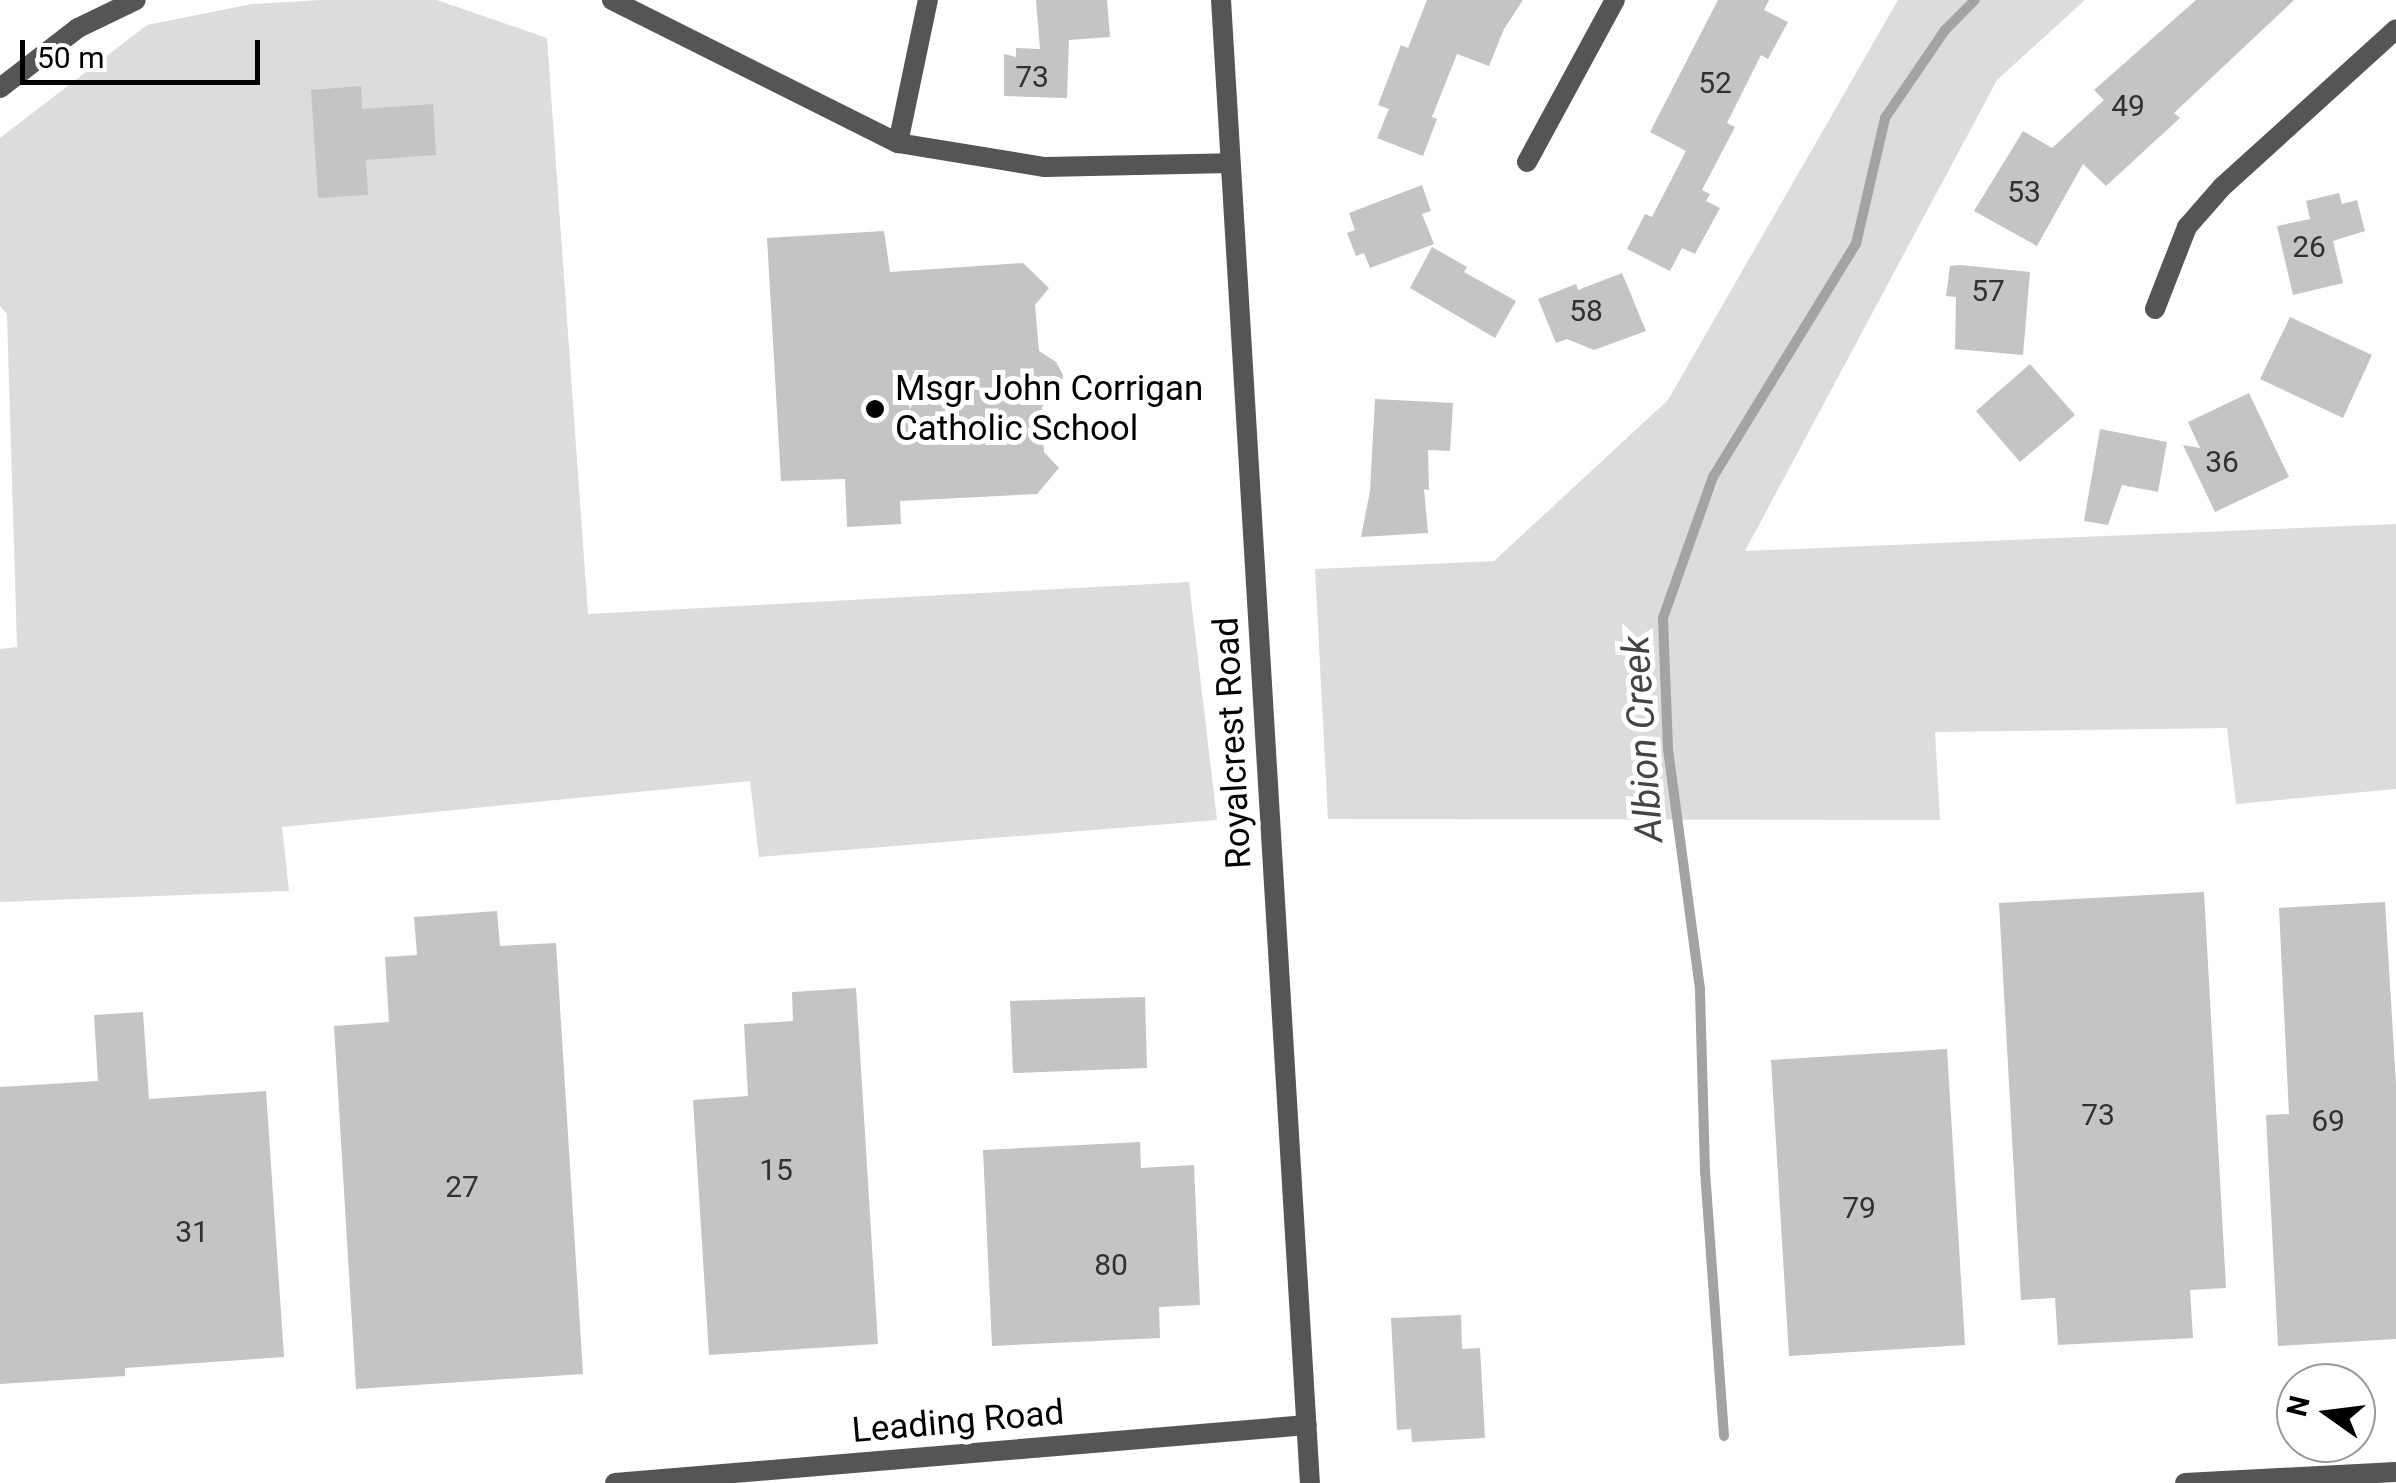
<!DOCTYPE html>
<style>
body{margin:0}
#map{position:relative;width:2396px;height:1483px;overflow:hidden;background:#fff;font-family:Roboto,sans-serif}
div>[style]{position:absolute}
.green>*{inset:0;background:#dcdcdc}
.stream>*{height:10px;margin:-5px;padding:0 5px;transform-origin:5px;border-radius:5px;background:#a3a3a3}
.building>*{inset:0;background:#c4c4c4}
.minor>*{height:20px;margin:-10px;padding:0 10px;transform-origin:10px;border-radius:10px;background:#555}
.tertiary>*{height:20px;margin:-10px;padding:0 10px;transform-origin:10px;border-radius:10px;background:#555}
.dots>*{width:28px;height:28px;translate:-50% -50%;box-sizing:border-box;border:5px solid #fff;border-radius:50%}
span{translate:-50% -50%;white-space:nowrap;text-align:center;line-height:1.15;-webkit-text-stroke:10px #fff;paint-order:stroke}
.number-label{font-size:30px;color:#313131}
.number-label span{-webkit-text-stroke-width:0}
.poi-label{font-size:35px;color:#000}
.left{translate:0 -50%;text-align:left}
.street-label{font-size:35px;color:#000}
.water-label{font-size:38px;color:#444;font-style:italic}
.north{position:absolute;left:2276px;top:1363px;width:100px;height:100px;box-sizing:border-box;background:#fff;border:2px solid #999;border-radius:50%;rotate:284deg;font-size:28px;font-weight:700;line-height:40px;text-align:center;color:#000}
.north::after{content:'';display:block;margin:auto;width:35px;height:45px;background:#000;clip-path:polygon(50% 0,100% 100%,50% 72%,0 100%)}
.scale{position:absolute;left:20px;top:40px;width:240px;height:45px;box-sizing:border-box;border:5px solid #000;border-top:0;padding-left:12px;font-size:30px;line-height:35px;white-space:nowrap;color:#000;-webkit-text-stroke:8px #fff;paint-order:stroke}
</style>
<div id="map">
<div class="green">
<div style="clip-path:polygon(321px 0,437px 0,547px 38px,588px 614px,1189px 582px,1217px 820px,759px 857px,750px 781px,282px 827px,289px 891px,0 902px,0 649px,17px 647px,7px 314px,0 306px,0 138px,147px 25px,252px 4px)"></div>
<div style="clip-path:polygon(1898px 0,2085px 0,1997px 80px,1745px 551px,2396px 524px,2396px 789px,2236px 804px,2227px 728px,1935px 732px,1940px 820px,1328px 819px,1315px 569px,1494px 561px,1668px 400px)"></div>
</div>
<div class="stream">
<div style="left:1724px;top:1436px;width:266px;rotate:-94.1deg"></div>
<div style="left:1705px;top:1171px;width:182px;rotate:-91.6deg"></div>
<div style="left:1700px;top:989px;width:242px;rotate:-97.6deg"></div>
<div style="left:1668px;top:749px;width:131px;rotate:-92.2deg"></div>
<div style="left:1663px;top:618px;width:150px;rotate:-70.5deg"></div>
<div style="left:1713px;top:477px;width:273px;rotate:-58.5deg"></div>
<div style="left:1856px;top:244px;width:129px;rotate:-77deg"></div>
<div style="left:1885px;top:118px;width:107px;rotate:-55.7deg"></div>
<div style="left:1945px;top:30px;width:42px;rotate:-45deg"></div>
</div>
<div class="building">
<div style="clip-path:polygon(1036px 0,1107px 0,1110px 37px,1069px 40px,1067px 98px,1004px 96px,1004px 54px,1016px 57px,1016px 48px,1040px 49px)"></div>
<div style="clip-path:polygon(1427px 0,1523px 0,1504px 29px,1489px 66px,1457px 54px,1432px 117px,1437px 119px,1423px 156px,1377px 138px,1389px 109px,1378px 105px,1401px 45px,1408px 48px)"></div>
<div style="clip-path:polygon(1718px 0,1769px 0,1764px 10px,1788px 22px,1768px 59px,1761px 55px,1727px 123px,1735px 127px,1702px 190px,1710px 194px,1706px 201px,1720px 208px,1695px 254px,1682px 248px,1670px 271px,1627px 249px,1645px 214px,1652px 217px,1686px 151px,1650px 132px)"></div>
<div style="clip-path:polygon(2196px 0,2294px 0,2174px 113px,2180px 118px,2106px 186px,2083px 164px,2037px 246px,1974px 211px,2023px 131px,2052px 148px,2104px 100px,2094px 90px)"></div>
<div style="clip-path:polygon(361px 86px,362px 109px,433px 104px,436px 155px,366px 160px,368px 195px,318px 198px,311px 90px)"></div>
<div style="clip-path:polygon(1422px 185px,1431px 211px,1422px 214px,1434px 244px,1370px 268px,1364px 253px,1356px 256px,1347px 233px,1355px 230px,1349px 213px)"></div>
<div style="clip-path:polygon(2339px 193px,2342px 204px,2357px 200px,2365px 231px,2333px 241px,2343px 283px,2293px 295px,2277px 226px,2310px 219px,2306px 201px)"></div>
<div style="clip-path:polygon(884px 231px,890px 272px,1023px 263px,1049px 288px,1035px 305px,1039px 351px,1056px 362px,1063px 375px,1061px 391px,1042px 407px,1044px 452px,1059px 468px,1037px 494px,900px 501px,901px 524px,847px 527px,845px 479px,781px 481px,767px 238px)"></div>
<div style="clip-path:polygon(1432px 247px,1467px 267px,1464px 272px,1516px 301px,1495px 338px,1410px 288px)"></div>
<div style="clip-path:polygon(1960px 265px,2030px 272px,2023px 355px,1955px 349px,1956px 297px,1946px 296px,1950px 266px)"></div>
<div style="clip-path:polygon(1622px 273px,1646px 331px,1594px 350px,1567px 339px,1556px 343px,1538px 299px,1576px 284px,1578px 290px)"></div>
<div style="clip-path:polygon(2290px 317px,2372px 355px,2343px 418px,2260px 379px)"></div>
<div style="clip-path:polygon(2030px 364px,2075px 415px,2020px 462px,1976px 411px)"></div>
<div style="clip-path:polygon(2249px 393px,2289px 477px,2215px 512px,2183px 445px,2200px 448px,2188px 422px)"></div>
<div style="clip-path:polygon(1375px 399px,1453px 403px,1450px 451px,1428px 450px,1429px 490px,1424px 489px,1428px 533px,1361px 537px,1370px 491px)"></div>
<div style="clip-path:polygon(2100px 429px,2167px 442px,2158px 492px,2122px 485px,2108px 525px,2084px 521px)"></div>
<div style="clip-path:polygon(2204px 892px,2226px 1288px,2190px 1290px,2193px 1338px,2058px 1345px,2055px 1298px,2021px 1300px,1999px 903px)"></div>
<div style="clip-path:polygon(2385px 902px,2396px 1084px,2396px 1339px,2278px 1346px,2266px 1115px,2289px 1114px,2279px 908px)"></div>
<div style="clip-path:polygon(497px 911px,500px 946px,556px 943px,583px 1374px,356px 1389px,334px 1026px,389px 1022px,385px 957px,417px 955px,414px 917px)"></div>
<div style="clip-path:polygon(856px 988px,878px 1344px,709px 1355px,693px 1100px,748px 1096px,744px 1024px,793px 1021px,792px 992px)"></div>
<div style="clip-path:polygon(1145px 997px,1147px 1068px,1013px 1073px,1010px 1001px)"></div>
<div style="clip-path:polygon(143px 1012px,149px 1099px,266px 1091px,284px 1357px,125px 1368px,125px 1376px,0 1384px,0 1087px,98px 1081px,94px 1015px)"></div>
<div style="clip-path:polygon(1947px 1049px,1965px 1345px,1789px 1356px,1771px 1060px)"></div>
<div style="clip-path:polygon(1140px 1142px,1141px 1168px,1194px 1165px,1200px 1305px,1159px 1307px,1160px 1338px,992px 1346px,983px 1150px)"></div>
<div style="clip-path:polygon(1461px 1315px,1462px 1349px,1480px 1348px,1485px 1438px,1412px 1442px,1411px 1429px,1397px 1430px,1391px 1318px)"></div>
</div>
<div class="minor">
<div style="left:612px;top:0;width:320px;rotate:26.6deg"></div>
<div style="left:898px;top:143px;width:149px;rotate:9.3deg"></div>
<div style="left:1045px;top:167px;width:185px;rotate:-1.2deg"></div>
<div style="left:0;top:88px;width:98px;rotate:-37.6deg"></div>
<div style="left:78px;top:28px;width:64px;rotate:-25.8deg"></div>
<div style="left:898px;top:143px;width:146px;rotate:-78.2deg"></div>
<div style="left:1527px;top:162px;width:184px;rotate:-61.5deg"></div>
<div style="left:2155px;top:309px;width:88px;rotate:-68.7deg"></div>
<div style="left:2187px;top:227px;width:53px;rotate:-48.8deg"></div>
<div style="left:2222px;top:187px;width:235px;rotate:-42.2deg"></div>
<div style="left:615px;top:1483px;width:694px;rotate:-4.79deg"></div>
<div style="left:2185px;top:1483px;width:211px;rotate:-3deg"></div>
</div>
<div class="tertiary">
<div style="left:1221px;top:0;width:1486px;rotate:86.57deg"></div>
</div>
<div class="dots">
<div style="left:875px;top:409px;background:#000"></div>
</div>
<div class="number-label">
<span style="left:1032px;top:77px">73</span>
<span style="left:1715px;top:83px">52</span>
<span style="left:2128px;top:106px">49</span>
<span style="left:2024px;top:192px">53</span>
<span style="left:2309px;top:247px">26</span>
<span style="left:1988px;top:291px">57</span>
<span style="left:1586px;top:311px">58</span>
<span style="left:2222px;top:462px">36</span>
<span style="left:2098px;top:1115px">73</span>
<span style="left:2328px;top:1121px">69</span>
<span style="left:776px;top:1170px">15</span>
<span style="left:462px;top:1187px">27</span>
<span style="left:1859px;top:1208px">79</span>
<span style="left:192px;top:1232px">31</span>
<span style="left:1111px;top:1265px">80</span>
</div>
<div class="poi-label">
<span class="left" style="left:895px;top:409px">Msgr John Corrigan<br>Catholic School</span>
</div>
<div class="street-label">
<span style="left:1233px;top:743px;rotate:-93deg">Royalcrest Road</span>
<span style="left:958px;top:1422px;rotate:-5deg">Leading Road</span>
</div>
<div class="water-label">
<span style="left:1643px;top:739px;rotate:-94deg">Albion Creek</span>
</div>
<div class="north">N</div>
<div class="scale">50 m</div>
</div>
